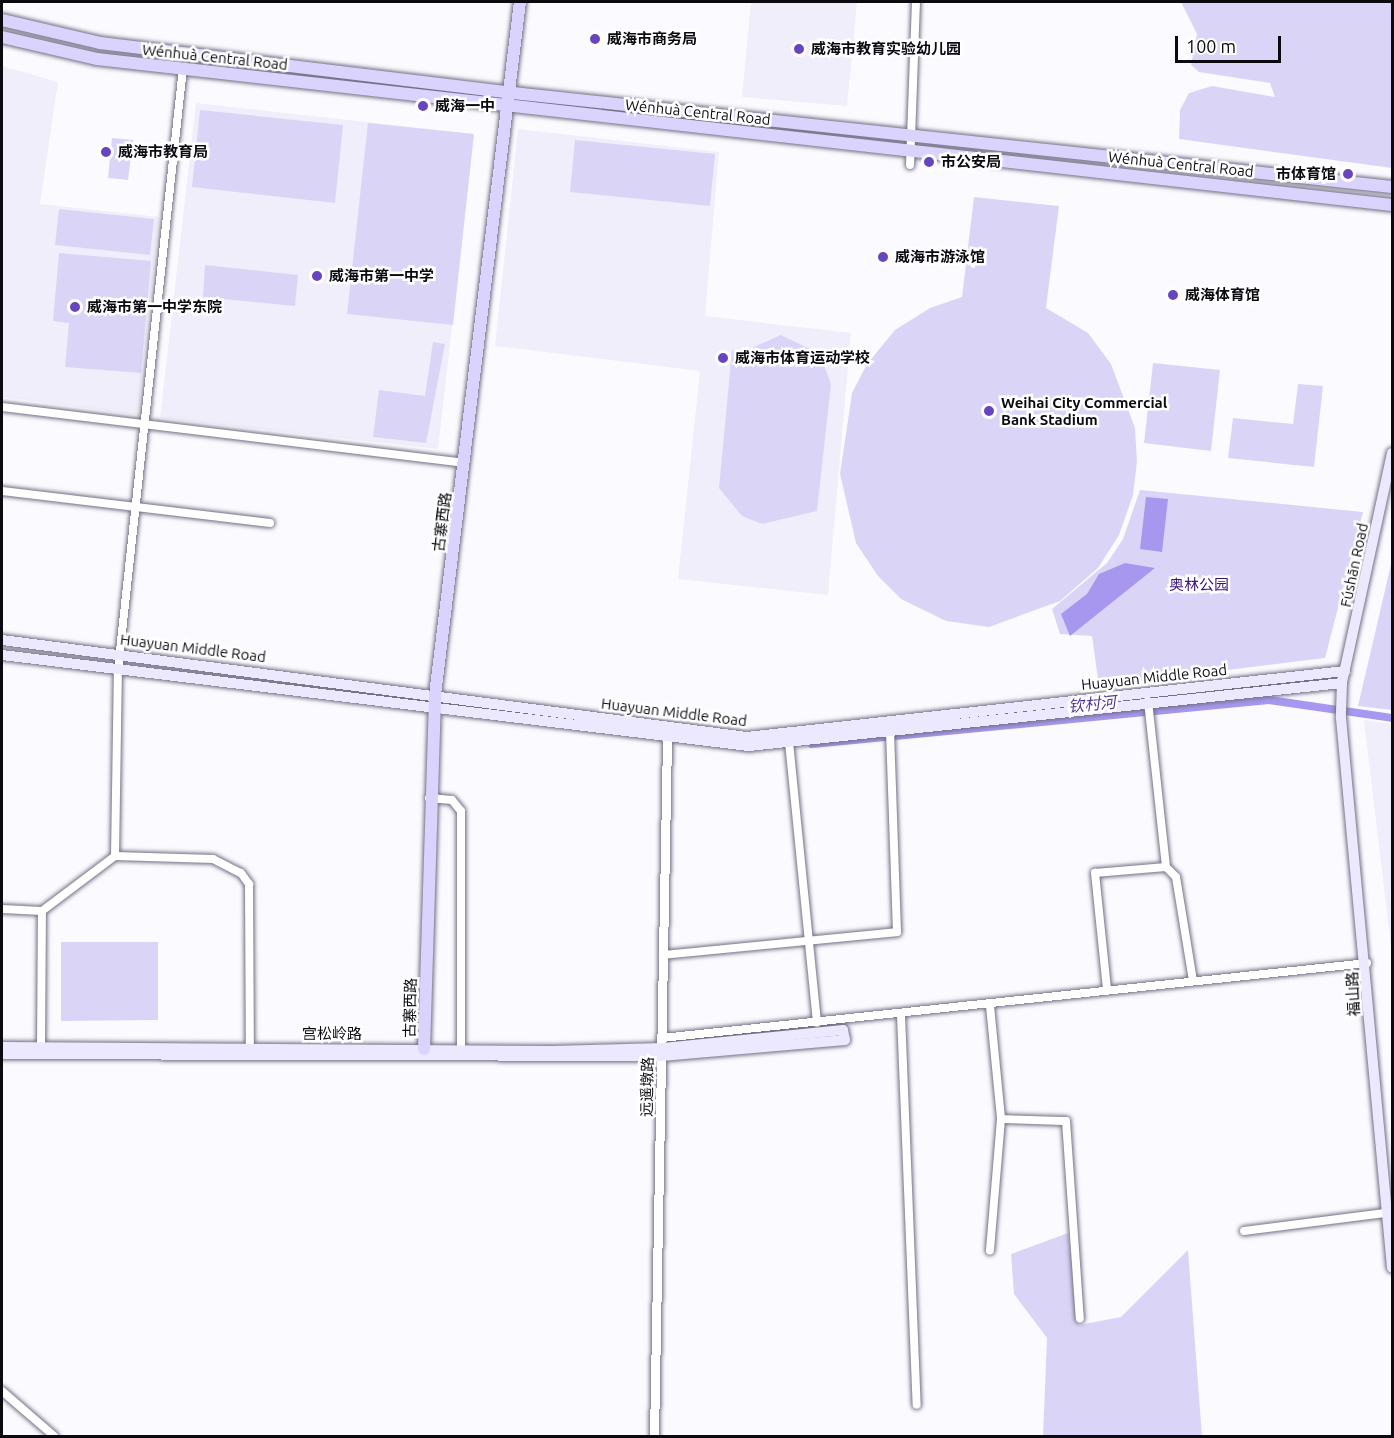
<!DOCTYPE html>
<meta charset="utf-8">
<style>
body{margin:0}
#map{position:relative;width:1394px;height:1438px;overflow:hidden;background:#fbfbff;font-family:Ubuntu,"Noto Sans SC",sans-serif}
div>[style]{position:absolute}
.built>*{inset:0;background:#f0eefa}
.green>*{inset:0;background:#dad5f7}
.water>*{inset:0;background:#a897ee}
.canal>*{height:8px;margin:-4px;padding:0 4px;transform-origin:4px;border-radius:4px;background:#a897ee}
.roads{filter:drop-shadow(0 0 2px #737084) drop-shadow(0 0 2px #737084)}
.minor>*{height:8px;margin:-4px;padding:0 4px;transform-origin:4px;border-radius:4px;background:#fff}
.tertiary>*{height:9px;margin:-4.5px;padding:0 4.5px;transform-origin:4.5px;border-radius:4.5px;background:#fff}
.secondary>*{height:10px;margin:-5px;padding:0 5px;transform-origin:5px;border-radius:5px;background:#ece9fe}
.primary>*{height:12px;margin:-6px;padding:0 6px;transform-origin:6px;border-radius:6px;background:#dad3fd}
.dots>*{width:16px;height:16px;translate:-50% -50%;box-sizing:border-box;border:3px solid #fff;border-radius:50%}
span{translate:-50% -50%;white-space:nowrap;text-align:center;line-height:1.15;-webkit-text-stroke:5px #fff;paint-order:stroke}
.poi-label{font-size:15px;color:#0b0a11;font-weight:700}
.left{translate:0 -50%;text-align:left}
.right{translate:-100% -50%;text-align:right}
.street-label{font-size:15px;color:#0b0a11}
.park-label{font-size:15px;color:#391479}
.water-label{font-size:16px;color:#52359a;font-style:italic}
.frame{position:absolute;inset:0;border:3px solid #0b0a11;pointer-events:none}
.scale{position:absolute;left:1175px;top:36px;width:106px;height:27px;box-sizing:border-box;border:3px solid #0b0a11;border-top:0;padding-left:8px;font-size:18px;line-height:21px;white-space:nowrap;color:#0b0a11;-webkit-text-stroke:4px #fff;paint-order:stroke}
</style>
<div id="map">
<div class="built">
<div style="clip-path:polygon(751px 2px,857px 2px,847px 106px,742px 97px)"></div>
<div style="clip-path:polygon(2px 66px,58px 82px,40px 204px,159px 217px,138px 415px,2px 397px)"></div>
<div style="clip-path:polygon(196px 103px,474px 134px,438px 449px,160px 418px)"></div>
<div style="clip-path:polygon(518px 129px,719px 152px,705px 316px,851px 333px,828px 595px,678px 579px,700px 371px,495px 346px)"></div>
<div style="clip-path:polygon(1364px 720px,1392px 724px,1392px 955px)"></div>
</div>
<div class="green">
<div style="clip-path:polygon(1181px 2px,1392px 2px,1392px 168px,1179px 139px,1180px 110px,1189px 93px,1212px 86px,1275px 97px,1270px 83px,1199px 72px,1191px 65px,1197px 34px)"></div>
<div style="clip-path:polygon(200px 110px,343px 125px,335px 203px,192px 187px)"></div>
<div style="clip-path:polygon(368px 123px,474px 134px,453px 325px,347px 314px)"></div>
<div style="clip-path:polygon(112px 138px,133px 140px,128px 180px,108px 178px)"></div>
<div style="clip-path:polygon(575px 140px,715px 154px,710px 206px,570px 192px)"></div>
<div style="clip-path:polygon(974px 197px,1059px 206px,1046px 308px,1088px 333px,1111px 364px,1135px 428px,1137px 462px,1133px 495px,1119px 535px,1098px 568px,1060px 601px,989px 627px,946px 621px,901px 599px,878px 576px,856px 543px,840px 474px,852px 393px,867px 364px,895px 330px,930px 308px,962px 297px)"></div>
<div style="clip-path:polygon(59px 209px,154px 219px,150px 255px,55px 245px)"></div>
<div style="clip-path:polygon(59px 253px,151px 261px,141px 373px,65px 367px,69px 323px,53px 321px)"></div>
<div style="clip-path:polygon(205px 265px,298px 275px,295px 306px,203px 297px)"></div>
<div style="clip-path:polygon(781px 335px,820px 354px,831px 384px,817px 511px,762px 524px,742px 516px,719px 488px,732px 350px,745px 351px)"></div>
<div style="clip-path:polygon(433px 342px,445px 344px,426px 443px,373px 437px,379px 390px,425px 396px)"></div>
<div style="clip-path:polygon(1153px 363px,1220px 370px,1211px 451px,1144px 443px)"></div>
<div style="clip-path:polygon(1298px 384px,1323px 386px,1314px 467px,1228px 458px,1233px 418px,1293px 424px)"></div>
<div style="clip-path:polygon(1140px 490px,1363px 512px,1325px 658px,1099px 686px,1092px 636px,1060px 634px,1052px 609px,1107px 563px,1123px 539px)"></div>
<div style="clip-path:polygon(1392px 560px,1392px 710px,1358px 706px)"></div>
<div style="clip-path:polygon(61px 942px,158px 942px,158px 1020px,61px 1021px)"></div>
<div style="clip-path:polygon(1068px 1233px,1079px 1325px,1121px 1317px,1188px 1250px,1202px 1436px,1043px 1436px,1047px 1338px,1014px 1294px,1011px 1254px)"></div>
</div>
<div class="water">
<div style="clip-path:polygon(1146px 497px,1168px 499px,1162px 552px,1140px 549px)"></div>
<div style="clip-path:polygon(1125px 563px,1155px 568px,1070px 636px,1061px 614px,1087px 594px,1099px 574px)"></div>
</div>
<div class="canal">
<div style="left:812px;top:744px;width:459px;rotate:-5.5deg"></div>
<div style="left:1269px;top:700px;width:124px;rotate:8.3deg"></div>
</div>
<div class="roads">
<div class="minor">
<div style="left:910px;top:165px;width:163px;rotate:-87.9deg"></div>
<div style="left:2px;top:407px;width:465px;rotate:6.9deg"></div>
<div style="left:2px;top:491px;width:270px;rotate:6.8deg"></div>
<div style="left:1148px;top:701px;width:167px;rotate:83.8deg"></div>
<div style="left:1166px;top:867px;width:14px;rotate:45deg"></div>
<div style="left:1176px;top:877px;width:105px;rotate:80.7deg"></div>
<div style="left:789px;top:742px;width:282px;rotate:84.3deg"></div>
<div style="left:429px;top:798px;width:23px;rotate:5deg"></div>
<div style="left:452px;top:800px;width:14px;rotate:51deg"></div>
<div style="left:461px;top:811px;width:238px;rotate:90deg"></div>
<div style="left:115px;top:856px;width:98px;rotate:1.8deg"></div>
<div style="left:213px;top:859px;width:31px;rotate:27deg"></div>
<div style="left:241px;top:873px;width:14px;rotate:54deg"></div>
<div style="left:249px;top:884px;width:165px;rotate:89.7deg"></div>
<div style="left:2px;top:909px;width:40px;rotate:2.9deg"></div>
<div style="left:663px;top:955px;width:235px;rotate:-5.6deg"></div>
<div style="left:897px;top:932px;width:202px;rotate:-92deg"></div>
<div style="left:1107px;top:989px;width:117px;rotate:-95.9deg"></div>
<div style="left:1095px;top:873px;width:71px;rotate:-4.8deg"></div>
<div style="left:990px;top:1006px;width:114px;rotate:84.4deg"></div>
<div style="left:1001px;top:1119px;width:132px;rotate:94.8deg"></div>
<div style="left:901px;top:1015px;width:390px;rotate:87.7deg"></div>
<div style="left:662px;top:1038px;width:709px;rotate:-6.07deg"></div>
<div style="left:41px;top:1048px;width:137px;rotate:-89.6deg"></div>
<div style="left:42px;top:911px;width:91px;rotate:-37deg"></div>
<div style="left:115px;top:856px;width:187px;rotate:-89.1deg"></div>
<div style="left:118px;top:669px;width:605px;rotate:-83.83deg"></div>
<div style="left:1001px;top:1119px;width:65px;rotate:1.8deg"></div>
<div style="left:1066px;top:1121px;width:198px;rotate:86deg"></div>
<div style="left:1244px;top:1231px;width:142px;rotate:-7.3deg"></div>
<div style="left:2px;top:1391px;width:69px;rotate:40.9deg"></div>
</div>
<div class="tertiary">
<div style="left:654px;top:1436px;width:698px;rotate:-88.93deg"></div>
</div>
<div class="secondary">
<div style="left:1392px;top:453px;width:235px;rotate:102.3deg"></div>
<div style="left:1342px;top:683px;width:35px;rotate:92deg"></div>
<div style="left:1341px;top:718px;width:552px;rotate:84.7deg"></div>
<div style="left:2px;top:640px;width:751px;rotate:7.42deg"></div>
<div style="left:747px;top:737px;width:602px;rotate:-6.3deg"></div>
<div style="left:2px;top:655px;width:753px;rotate:6.95deg"></div>
<div style="left:749px;top:746px;width:596px;rotate:-6.06deg"></div>
<div style="left:2px;top:1047px;width:551px;rotate:0.42deg"></div>
<div style="left:553px;top:1051px;width:110px;rotate:-1.6deg"></div>
<div style="left:663px;top:1048px;width:181px;rotate:-5.7deg"></div>
<div style="left:843px;top:1030px;width:10px;rotate:79deg"></div>
<div style="left:845px;top:1040px;width:184px;rotate:175deg"></div>
<div style="left:662px;top:1056px;width:660px;rotate:-179.83deg"></div>
</div>
<div class="primary">
<div style="left:2px;top:20px;width:101px;rotate:13.2deg"></div>
<div style="left:100px;top:43px;width:425px;rotate:6.9deg"></div>
<div style="left:522px;top:94px;width:875px;rotate:6.1deg"></div>
<div style="left:2px;top:37px;width:98px;rotate:13deg"></div>
<div style="left:97px;top:59px;width:1303px;rotate:6.43deg"></div>
<div style="left:424px;top:1049px;width:354px;rotate:-88.2deg"></div>
<div style="left:435px;top:695px;width:698px;rotate:-83.01deg"></div>
</div>
</div>
<div class="dots">
<div style="left:595px;top:39px;background:#6845be"></div>
<div style="left:799px;top:49px;background:#6845be"></div>
<div style="left:423px;top:106px;background:#6845be"></div>
<div style="left:106px;top:152px;background:#6845be"></div>
<div style="left:929px;top:162px;background:#6845be"></div>
<div style="left:1348px;top:174px;background:#6845be"></div>
<div style="left:883px;top:257px;background:#6845be"></div>
<div style="left:317px;top:276px;background:#6845be"></div>
<div style="left:1173px;top:295px;background:#6845be"></div>
<div style="left:75px;top:307px;background:#6845be"></div>
<div style="left:723px;top:358px;background:#6845be"></div>
<div style="left:989px;top:411px;background:#6845be"></div>
</div>
<div class="poi-label">
<span class="left" style="left:607px;top:39px">威海市商务局</span>
<span class="left" style="left:811px;top:49px">威海市教育实验幼儿园</span>
<span class="left" style="left:435px;top:106px">威海一中</span>
<span class="left" style="left:118px;top:152px">威海市教育局</span>
<span class="left" style="left:941px;top:162px">市公安局</span>
<span class="right" style="left:1336px;top:174px">市体育馆</span>
<span class="left" style="left:895px;top:257px">威海市游泳馆</span>
<span class="left" style="left:329px;top:276px">威海市第一中学</span>
<span class="left" style="left:1185px;top:295px">威海体育馆</span>
<span class="left" style="left:87px;top:307px">威海市第一中学东院</span>
<span class="left" style="left:735px;top:358px">威海市体育运动学校</span>
<span class="left" style="left:1001px;top:411px">Weihai City Commercial<br>Bank Stadium</span>
</div>
<div class="street-label">
<span style="left:215px;top:57px;rotate:6deg">Wénhuà Central Road</span>
<span style="left:698px;top:112px;rotate:6deg">Wénhuà Central Road</span>
<span style="left:1181px;top:164px;rotate:6deg">Wénhuà Central Road</span>
<span style="left:442px;top:522px;rotate:-83deg">古寨西路</span>
<span style="left:1354px;top:565px;rotate:-78deg">Fúshān Road</span>
<span style="left:193px;top:648px;rotate:7deg">Huayuan Middle Road</span>
<span style="left:1154px;top:677px;rotate:-6deg">Huayuan Middle Road</span>
<span style="left:674px;top:712px;rotate:7deg">Huayuan Middle Road</span>
<span style="left:1353px;top:994px;rotate:-93deg">福山路</span>
<span style="left:410px;top:1008px;rotate:-89deg">古寨西路</span>
<span style="left:332px;top:1034px">宫松岭路</span>
<span style="left:647px;top:1087px;rotate:-89deg">远遥墩路</span>
</div>
<div class="park-label">
<span style="left:1199px;top:585px">奥林公园</span>
</div>
<div class="water-label">
<span style="left:1092px;top:704px;rotate:-6deg">钦村河</span>
</div>
<div class="frame"></div>
<div class="scale">100 m</div>
</div>
